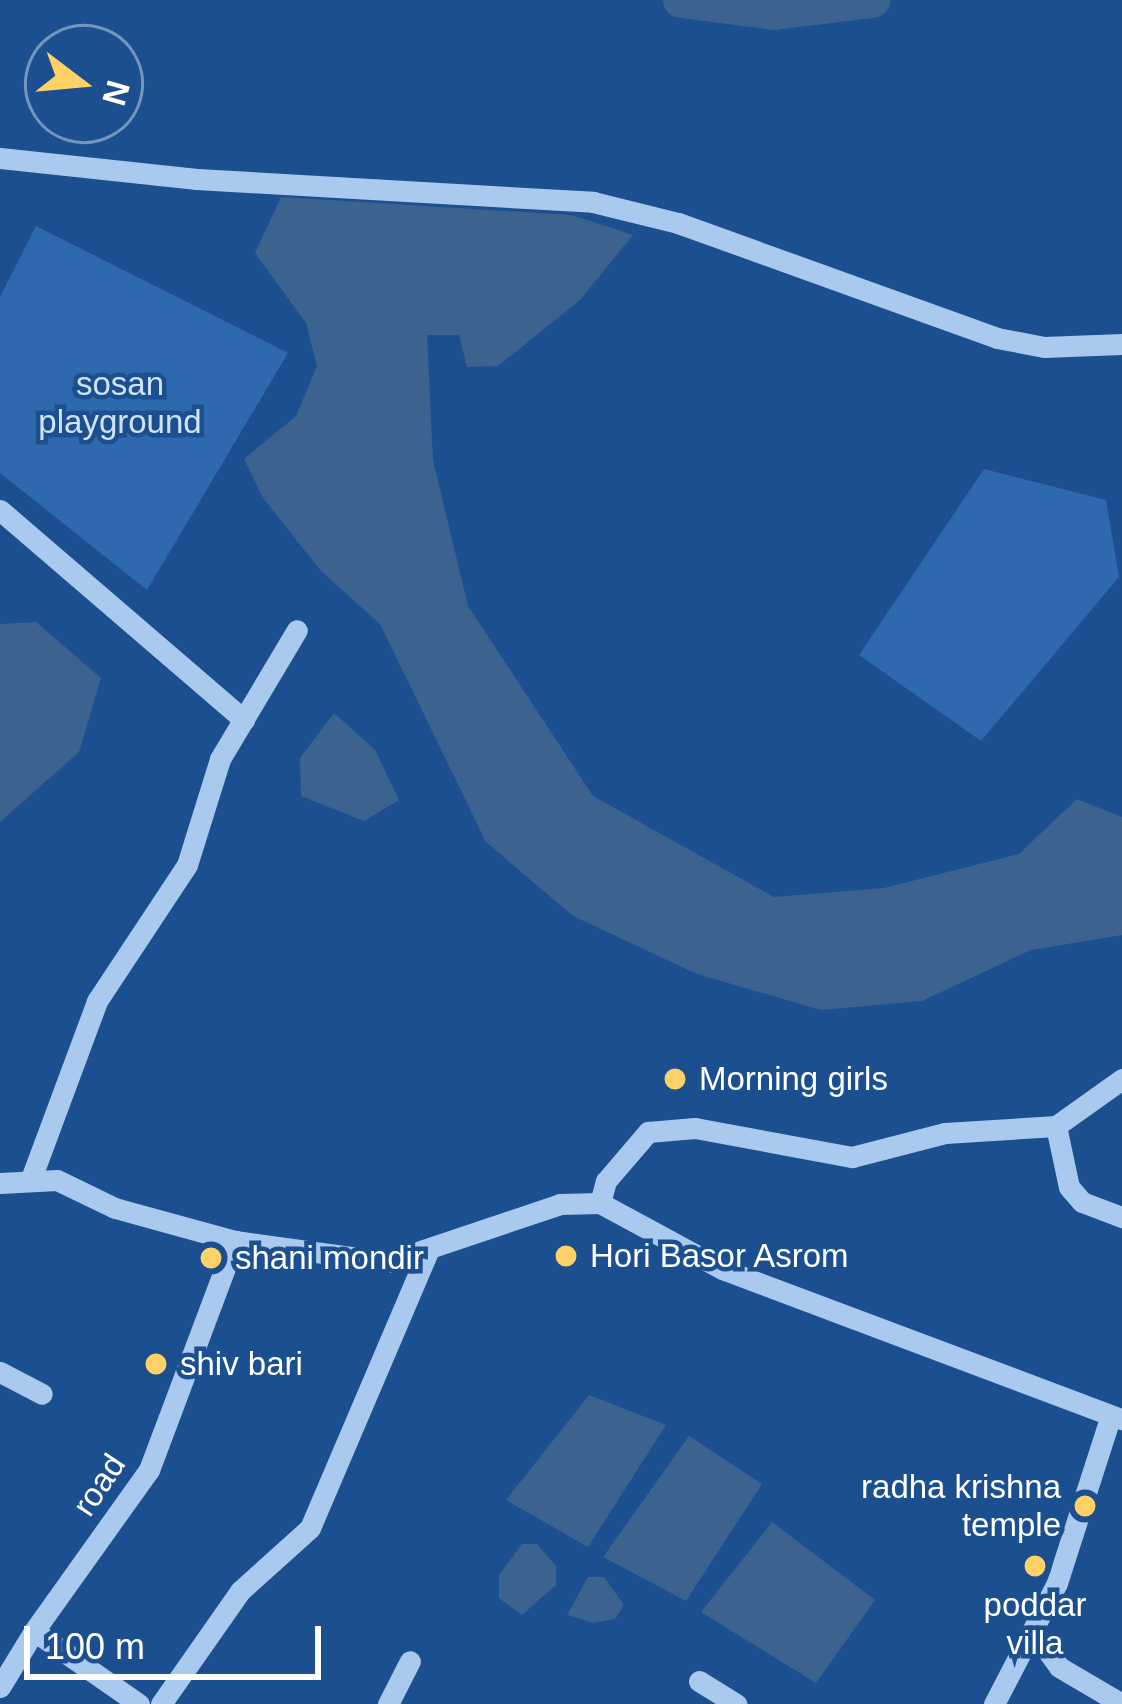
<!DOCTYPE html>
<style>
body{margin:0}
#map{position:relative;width:1122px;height:1704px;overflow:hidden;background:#1b4f8f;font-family:Helvetica,sans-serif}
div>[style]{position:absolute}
.green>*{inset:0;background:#2e69ad}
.water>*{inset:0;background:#3c6290}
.river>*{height:36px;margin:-18px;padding:0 18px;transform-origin:18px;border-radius:18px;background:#3c6290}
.minor>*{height:21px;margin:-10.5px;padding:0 10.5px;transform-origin:10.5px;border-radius:10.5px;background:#a9c9ee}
.dots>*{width:33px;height:33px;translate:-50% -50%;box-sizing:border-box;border:6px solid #1b4f8f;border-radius:50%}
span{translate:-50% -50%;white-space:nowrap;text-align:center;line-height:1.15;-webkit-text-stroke:9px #1b4f8f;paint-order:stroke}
.park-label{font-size:33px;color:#cfe3fa}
.poi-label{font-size:33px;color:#fff}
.left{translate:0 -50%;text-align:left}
.right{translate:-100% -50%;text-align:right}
.street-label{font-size:33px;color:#fff}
.north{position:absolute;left:24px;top:24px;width:120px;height:120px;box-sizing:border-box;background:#1b4f8f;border:3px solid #7695bc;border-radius:50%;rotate:106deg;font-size:33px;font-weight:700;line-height:48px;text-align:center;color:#fff}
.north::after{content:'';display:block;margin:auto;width:42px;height:54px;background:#ffd166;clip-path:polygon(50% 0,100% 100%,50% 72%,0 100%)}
.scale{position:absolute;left:24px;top:1626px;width:297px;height:54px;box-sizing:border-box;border:6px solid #fff;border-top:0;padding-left:15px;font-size:36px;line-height:42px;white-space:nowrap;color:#fff;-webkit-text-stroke:9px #1b4f8f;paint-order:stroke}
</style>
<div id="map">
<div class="green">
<div style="clip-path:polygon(36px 226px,288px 353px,147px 590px,0 473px,0 297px)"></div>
<div style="clip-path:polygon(984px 469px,1106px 500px,1119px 577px,981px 741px,859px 655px)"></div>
</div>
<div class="water">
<div style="clip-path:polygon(281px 197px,572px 215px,633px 235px,580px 300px,498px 366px,467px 367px,459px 335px,427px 335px,433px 460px,468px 606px,593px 796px,774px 897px,884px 888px,1019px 854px,1077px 799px,1122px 817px,1122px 935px,1031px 950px,922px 1001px,821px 1010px,697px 974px,573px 916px,486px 842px,380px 624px,321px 571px,263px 498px,244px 459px,296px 416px,317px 366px,306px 323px,255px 253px)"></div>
<div style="clip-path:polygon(36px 622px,101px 678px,79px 752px,0 822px,0 624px)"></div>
<div style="clip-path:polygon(334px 713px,375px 750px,399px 800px,364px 821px,301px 796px,300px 758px)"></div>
<div style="clip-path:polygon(589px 1395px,666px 1425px,588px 1547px,506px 1500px)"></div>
<div style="clip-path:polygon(689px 1436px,762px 1484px,686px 1601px,603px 1557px)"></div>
<div style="clip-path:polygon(772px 1522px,875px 1600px,816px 1683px,701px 1612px)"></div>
<div style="clip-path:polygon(522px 1544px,537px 1544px,556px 1566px,556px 1585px,522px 1615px,499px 1598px,499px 1575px)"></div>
<div style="clip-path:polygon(588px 1577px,604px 1577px,624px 1605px,615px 1619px,593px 1623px,567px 1615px)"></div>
</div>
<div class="river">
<div style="left:681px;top:0;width:95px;rotate:7.3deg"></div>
<div style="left:775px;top:12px;width:98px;rotate:-7.1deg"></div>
</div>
<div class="minor">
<div style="left:0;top:158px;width:198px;rotate:6.1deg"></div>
<div style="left:197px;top:179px;width:397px;rotate:3.3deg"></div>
<div style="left:593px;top:202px;width:88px;rotate:13.9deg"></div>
<div style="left:678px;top:223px;width:339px;rotate:19.8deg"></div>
<div style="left:997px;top:338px;width:48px;rotate:10.8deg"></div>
<div style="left:1044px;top:347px;width:78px;rotate:-2.2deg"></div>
<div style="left:0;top:510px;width:322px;rotate:40.7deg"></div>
<div style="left:1056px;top:1126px;width:62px;rotate:78deg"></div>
<div style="left:1069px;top:1187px;width:20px;rotate:49deg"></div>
<div style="left:1082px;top:1202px;width:43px;rotate:20.6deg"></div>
<div style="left:32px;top:1176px;width:187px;rotate:-69.6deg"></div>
<div style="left:97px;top:1001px;width:163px;rotate:-56.5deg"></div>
<div style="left:187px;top:865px;width:111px;rotate:-72.7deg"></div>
<div style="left:220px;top:759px;width:150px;rotate:-59.2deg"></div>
<div style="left:0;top:1183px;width:57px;rotate:-3deg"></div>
<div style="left:57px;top:1180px;width:64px;rotate:25.8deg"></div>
<div style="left:115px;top:1208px;width:124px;rotate:15.4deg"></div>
<div style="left:235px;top:1241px;width:154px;rotate:7.8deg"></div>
<div style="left:388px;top:1262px;width:182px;rotate:-18.6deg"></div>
<div style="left:560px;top:1204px;width:40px;rotate:-1.4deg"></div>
<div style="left:600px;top:1203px;width:139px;rotate:28.4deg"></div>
<div style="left:722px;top:1269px;width:427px;rotate:20.6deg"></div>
<div style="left:600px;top:1203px;width:23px;rotate:-75deg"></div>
<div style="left:606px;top:1181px;width:65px;rotate:-49.4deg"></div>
<div style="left:648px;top:1132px;width:47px;rotate:-4.9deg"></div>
<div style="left:695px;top:1128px;width:160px;rotate:10.5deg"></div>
<div style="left:852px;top:1157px;width:96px;rotate:-14.5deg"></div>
<div style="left:945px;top:1133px;width:111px;rotate:-3.6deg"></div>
<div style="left:1056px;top:1126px;width:81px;rotate:-35.5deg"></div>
<div style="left:0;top:1372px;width:47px;rotate:27.6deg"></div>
<div style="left:1036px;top:1635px;width:39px;rotate:54deg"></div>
<div style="left:1059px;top:1667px;width:73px;rotate:30.4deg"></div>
<div style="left:699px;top:1681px;width:44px;rotate:31.9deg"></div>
<div style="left:0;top:1687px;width:66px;rotate:-58.7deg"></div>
<div style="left:139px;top:1704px;width:128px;rotate:-145.2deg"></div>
<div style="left:34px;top:1631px;width:198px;rotate:-54.5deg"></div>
<div style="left:149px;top:1470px;width:245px;rotate:-69.4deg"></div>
<div style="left:161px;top:1704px;width:138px;rotate:-55deg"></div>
<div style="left:240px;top:1591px;width:94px;rotate:-42deg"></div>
<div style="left:310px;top:1528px;width:300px;rotate:-66.9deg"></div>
<div style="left:388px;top:1704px;width:48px;rotate:-62.9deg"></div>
<div style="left:994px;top:1704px;width:136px;rotate:-62.5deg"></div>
<div style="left:1057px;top:1583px;width:176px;rotate:-72.2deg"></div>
</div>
<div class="dots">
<div style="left:675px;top:1079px;background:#ffd166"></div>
<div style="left:566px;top:1256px;background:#ffd166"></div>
<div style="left:211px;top:1258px;background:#ffd166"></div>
<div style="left:156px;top:1364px;background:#ffd166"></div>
<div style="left:1085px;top:1506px;background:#ffd166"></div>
<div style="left:1035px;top:1566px;background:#ffd166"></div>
</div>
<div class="park-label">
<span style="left:120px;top:403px">sosan<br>playground</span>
</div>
<div class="poi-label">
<span class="left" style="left:699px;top:1079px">Morning girls</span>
<span class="left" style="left:590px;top:1256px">Hori Basor Asrom</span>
<span class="left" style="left:235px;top:1258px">shani mondir</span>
<span class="left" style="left:180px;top:1364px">shiv bari</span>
<span class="right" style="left:1061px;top:1506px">radha krishna<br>temple</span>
<span style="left:1035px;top:1624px">poddar<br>villa</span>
</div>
<div class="street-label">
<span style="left:99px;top:1485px;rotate:-56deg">road</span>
</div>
<div class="north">N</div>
<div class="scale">100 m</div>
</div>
